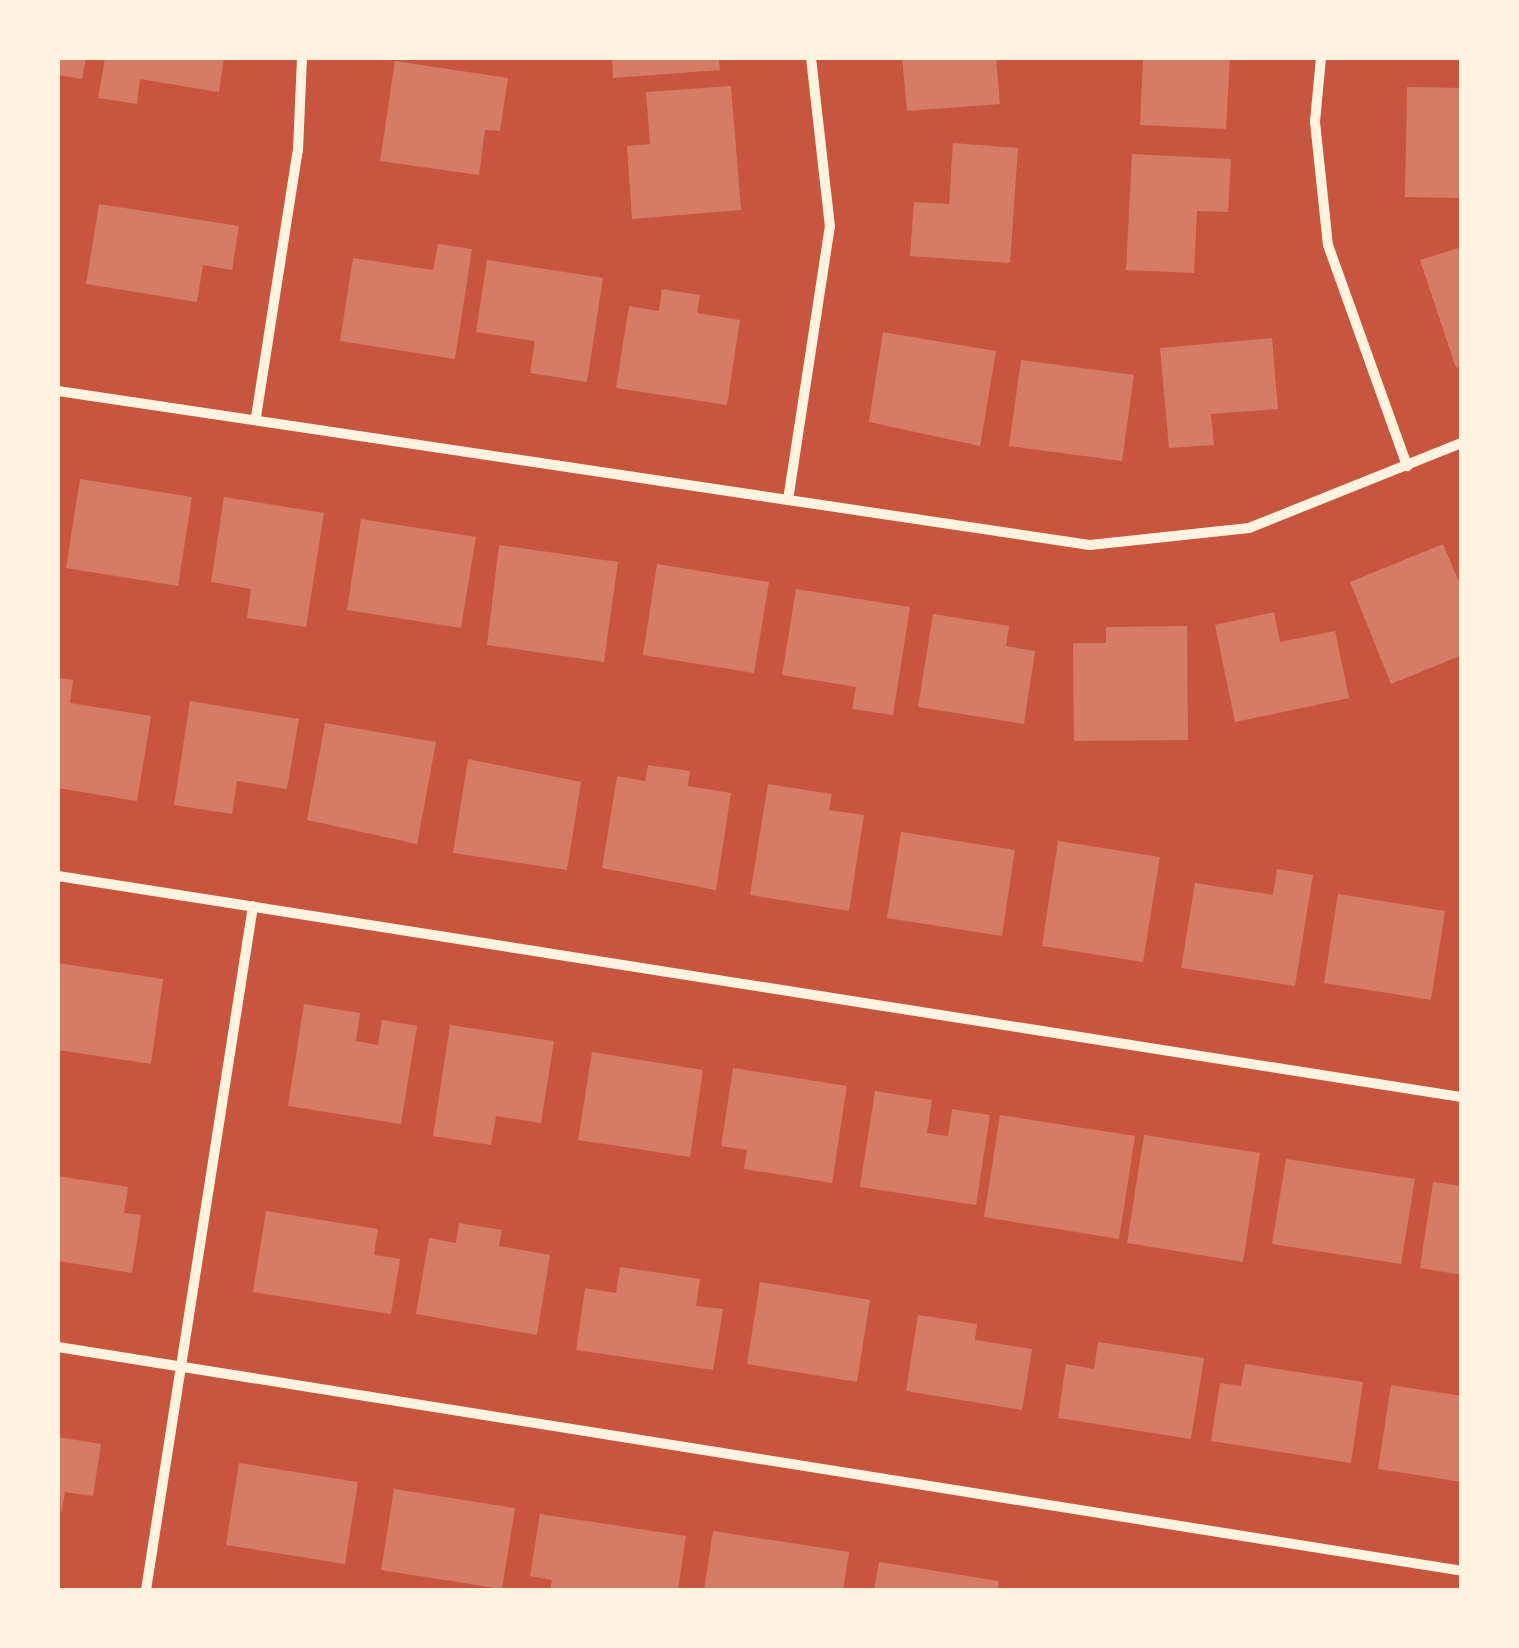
<!DOCTYPE html>
<style>
body{margin:0}
#map{position:relative;width:1519px;height:1648px;overflow:hidden;background:#c8553d;font-family:Ubuntu,sans-serif}
div>[style]{position:absolute}
.building>*{inset:0;background:#d67c66}
.minor>*{height:10px;margin:-5px;padding:0 5px;transform-origin:5px;border-radius:5px;background:#fff3e0}
span{translate:-50% -50%;white-space:nowrap;text-align:center;line-height:1.15;-webkit-text-stroke:10px #fff3e0;paint-order:stroke}
.frame{position:absolute;inset:0;border:60px solid #fff3e0;pointer-events:none}
</style>
<div id="map">
<div class="building">
<div style="clip-path:polygon(58px 58px,86px 58px,82px 79px,58px 75px)"></div>
<div style="clip-path:polygon(105px 58px,224px 58px,219px 92px,140px 79px,137px 104px,98px 98px)"></div>
<div style="clip-path:polygon(612px 58px,719px 58px,720px 70px,613px 78px)"></div>
<div style="clip-path:polygon(902px 58px,996px 58px,1000px 104px,907px 111px)"></div>
<div style="clip-path:polygon(1143px 58px,1230px 58px,1226px 129px,1140px 125px)"></div>
<div style="clip-path:polygon(395px 61px,508px 78px,500px 131px,485px 130px,479px 175px,380px 161px)"></div>
<div style="clip-path:polygon(731px 86px,741px 210px,632px 219px,627px 146px,650px 144px,646px 92px)"></div>
<div style="clip-path:polygon(1407px 87px,1462px 88px,1462px 198px,1405px 197px)"></div>
<div style="clip-path:polygon(953px 143px,1018px 148px,1010px 263px,910px 256px,914px 202px,949px 204px)"></div>
<div style="clip-path:polygon(1132px 154px,1231px 159px,1228px 212px,1197px 211px,1194px 273px,1126px 270px)"></div>
<div style="clip-path:polygon(99px 204px,239px 226px,232px 270px,203px 265px,197px 302px,86px 284px)"></div>
<div style="clip-path:polygon(438px 244px,472px 249px,455px 359px,340px 341px,353px 258px,433px 270px)"></div>
<div style="clip-path:polygon(1462px 247px,1462px 366px,1456px 368px,1420px 260px)"></div>
<div style="clip-path:polygon(487px 260px,603px 278px,587px 382px,530px 373px,535px 341px,476px 332px)"></div>
<div style="clip-path:polygon(662px 289px,700px 295px,697px 313px,740px 320px,727px 405px,616px 388px,629px 306px,659px 311px)"></div>
<div style="clip-path:polygon(883px 332px,996px 351px,980px 446px,869px 422px)"></div>
<div style="clip-path:polygon(1272px 338px,1278px 409px,1211px 414px,1214px 445px,1169px 448px,1160px 348px)"></div>
<div style="clip-path:polygon(1021px 360px,1134px 375px,1122px 461px,1009px 446px)"></div>
<div style="clip-path:polygon(80px 479px,192px 497px,178px 586px,66px 568px)"></div>
<div style="clip-path:polygon(224px 497px,324px 513px,306px 627px,247px 618px,251px 589px,211px 582px)"></div>
<div style="clip-path:polygon(361px 519px,476px 537px,461px 628px,347px 610px)"></div>
<div style="clip-path:polygon(1443px 544px,1462px 589px,1462px 655px,1391px 684px,1350px 582px)"></div>
<div style="clip-path:polygon(499px 545px,618px 562px,604px 662px,487px 645px)"></div>
<div style="clip-path:polygon(657px 564px,769px 582px,754px 673px,643px 655px)"></div>
<div style="clip-path:polygon(796px 589px,910px 607px,893px 715px,852px 709px,856px 687px,782px 675px)"></div>
<div style="clip-path:polygon(1274px 612px,1280px 642px,1335px 631px,1349px 698px,1235px 722px,1215px 625px)"></div>
<div style="clip-path:polygon(933px 614px,1009px 626px,1006px 646px,1035px 651px,1024px 724px,918px 707px)"></div>
<div style="clip-path:polygon(1187px 626px,1188px 740px,1074px 741px,1073px 643px,1106px 643px,1106px 627px)"></div>
<div style="clip-path:polygon(58px 678px,73px 680px,70px 703px,151px 716px,137px 801px,58px 788px)"></div>
<div style="clip-path:polygon(190px 701px,299px 719px,287px 789px,237px 781px,232px 814px,174px 805px)"></div>
<div style="clip-path:polygon(325px 723px,436px 742px,417px 844px,307px 820px)"></div>
<div style="clip-path:polygon(468px 759px,581px 782px,567px 870px,453px 853px)"></div>
<div style="clip-path:polygon(648px 765px,690px 771px,688px 786px,731px 793px,716px 890px,602px 868px,617px 776px,645px 781px)"></div>
<div style="clip-path:polygon(768px 784px,832px 794px,829px 810px,864px 815px,849px 911px,750px 895px)"></div>
<div style="clip-path:polygon(901px 832px,1015px 850px,1002px 936px,887px 918px)"></div>
<div style="clip-path:polygon(1058px 841px,1160px 857px,1143px 962px,1042px 946px)"></div>
<div style="clip-path:polygon(1277px 869px,1313px 875px,1295px 986px,1181px 968px,1195px 883px,1273px 895px)"></div>
<div style="clip-path:polygon(1338px 894px,1445px 911px,1431px 1000px,1324px 983px)"></div>
<div style="clip-path:polygon(58px 963px,163px 979px,151px 1064px,58px 1050px)"></div>
<div style="clip-path:polygon(304px 1004px,360px 1013px,356px 1041px,378px 1045px,382px 1020px,417px 1026px,401px 1124px,288px 1106px)"></div>
<div style="clip-path:polygon(450px 1025px,554px 1041px,541px 1123px,496px 1116px,491px 1145px,433px 1136px)"></div>
<div style="clip-path:polygon(592px 1052px,703px 1070px,690px 1157px,578px 1140px)"></div>
<div style="clip-path:polygon(733px 1068px,847px 1086px,832px 1183px,744px 1169px,747px 1150px,721px 1146px)"></div>
<div style="clip-path:polygon(875px 1091px,932px 1100px,927px 1133px,948px 1136px,952px 1109px,990px 1115px,976px 1205px,860px 1187px)"></div>
<div style="clip-path:polygon(1000px 1115px,1135px 1136px,1119px 1239px,984px 1217px)"></div>
<div style="clip-path:polygon(1144px 1135px,1260px 1153px,1243px 1262px,1127px 1243px)"></div>
<div style="clip-path:polygon(1286px 1159px,1415px 1179px,1401px 1264px,1272px 1244px)"></div>
<div style="clip-path:polygon(58px 1176px,128px 1187px,124px 1213px,141px 1215px,132px 1273px,58px 1261px)"></div>
<div style="clip-path:polygon(1433px 1182px,1462px 1186px,1462px 1275px,1420px 1268px)"></div>
<div style="clip-path:polygon(266px 1211px,378px 1229px,374px 1255px,400px 1259px,391px 1314px,253px 1292px)"></div>
<div style="clip-path:polygon(459px 1223px,502px 1230px,499px 1246px,550px 1255px,537px 1335px,416px 1314px,429px 1238px,456px 1243px)"></div>
<div style="clip-path:polygon(620px 1267px,700px 1279px,696px 1306px,723px 1309px,713px 1370px,576px 1350px,585px 1288px,616px 1293px)"></div>
<div style="clip-path:polygon(760px 1282px,870px 1300px,857px 1382px,747px 1364px)"></div>
<div style="clip-path:polygon(918px 1315px,977px 1324px,975px 1340px,1032px 1349px,1022px 1410px,906px 1391px)"></div>
<div style="clip-path:polygon(1098px 1342px,1204px 1358px,1191px 1439px,1058px 1418px,1066px 1364px,1094px 1369px)"></div>
<div style="clip-path:polygon(1245px 1364px,1363px 1382px,1351px 1463px,1211px 1441px,1220px 1383px,1241px 1386px)"></div>
<div style="clip-path:polygon(1391px 1385px,1462px 1396px,1462px 1482px,1378px 1469px)"></div>
<div style="clip-path:polygon(58px 1437px,101px 1444px,93px 1496px,65px 1492px,61px 1514px)"></div>
<div style="clip-path:polygon(239px 1463px,358px 1482px,345px 1564px,226px 1545px)"></div>
<div style="clip-path:polygon(394px 1489px,515px 1508px,502px 1589px,381px 1570px)"></div>
<div style="clip-path:polygon(540px 1514px,686px 1536px,678px 1590px,550px 1590px,552px 1580px,530px 1576px)"></div>
<div style="clip-path:polygon(713px 1531px,849px 1552px,843px 1590px,704px 1590px)"></div>
<div style="clip-path:polygon(879px 1562px,999px 1581px,998px 1590px,874px 1590px)"></div>
</div>
<div class="minor">
<div style="left:1321px;top:58px;width:64px;rotate:95.4deg"></div>
<div style="left:1315px;top:122px;width:124px;rotate:84deg"></div>
<div style="left:1328px;top:245px;width:235px;rotate:70.3deg"></div>
<div style="left:58px;top:391px;width:1043px;rotate:8.49deg"></div>
<div style="left:1090px;top:545px;width:160px;rotate:-6.1deg"></div>
<div style="left:1249px;top:528px;width:229px;rotate:-21.8deg"></div>
<div style="left:256px;top:417px;width:270px;rotate:-81.1deg"></div>
<div style="left:298px;top:150px;width:92px;rotate:-87.5deg"></div>
<div style="left:788px;top:500px;width:276px;rotate:-81.3deg"></div>
<div style="left:830px;top:227px;width:170px;rotate:-96.4deg"></div>
<div style="left:58px;top:876px;width:1421px;rotate:8.95deg"></div>
<div style="left:58px;top:1347px;width:1422px;rotate:9.06deg"></div>
<div style="left:146px;top:1590px;width:692px;rotate:-81.11deg"></div>
</div>
<div class="frame"></div>
</div>
